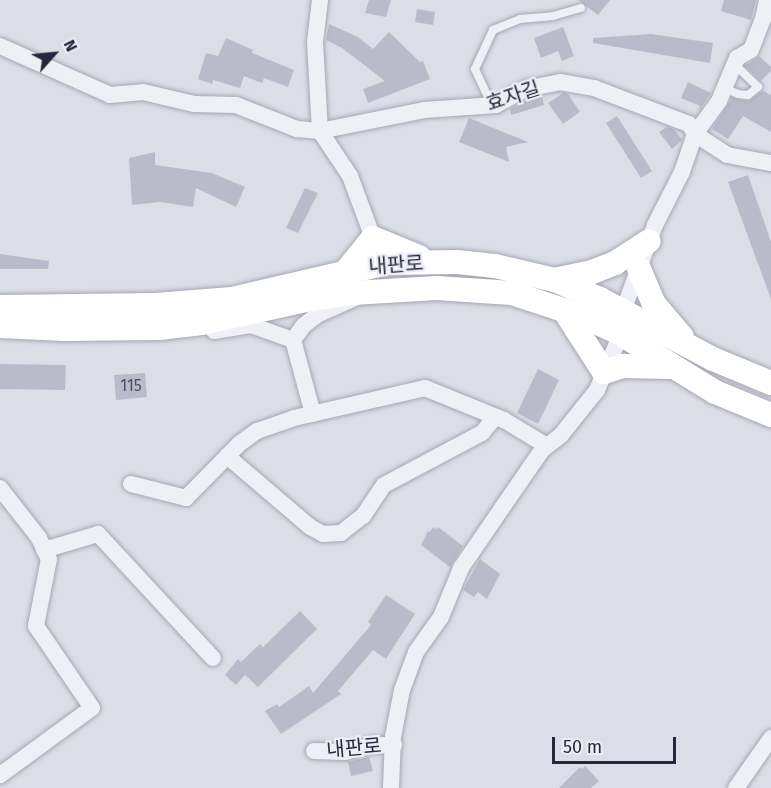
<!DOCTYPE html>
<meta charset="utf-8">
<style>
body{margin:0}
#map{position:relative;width:771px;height:788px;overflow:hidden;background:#dcdee7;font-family:"Fira Sans","Noto Sans KR",sans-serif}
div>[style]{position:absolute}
.building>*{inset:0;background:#babbca}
.roads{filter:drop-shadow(0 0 2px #a5a7b4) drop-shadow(0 0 2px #a5a7b4)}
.lane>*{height:8px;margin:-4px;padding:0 4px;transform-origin:4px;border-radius:4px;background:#eff0f5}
.street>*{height:16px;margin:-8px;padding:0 8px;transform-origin:8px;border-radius:8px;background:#eff0f5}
.secondary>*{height:24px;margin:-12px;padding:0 12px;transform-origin:12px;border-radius:12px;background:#fff}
span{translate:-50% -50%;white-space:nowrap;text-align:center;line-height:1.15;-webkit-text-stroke:4.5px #ecedf5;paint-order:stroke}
.number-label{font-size:16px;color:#4b4d61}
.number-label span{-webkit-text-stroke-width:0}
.street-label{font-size:20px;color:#26283e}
.north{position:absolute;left:24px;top:24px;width:60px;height:60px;-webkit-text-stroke:4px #ecedf5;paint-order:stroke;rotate:63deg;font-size:16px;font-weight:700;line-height:24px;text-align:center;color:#26283e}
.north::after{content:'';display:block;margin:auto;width:21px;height:27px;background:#26283e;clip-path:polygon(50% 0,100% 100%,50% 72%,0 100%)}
.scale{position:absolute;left:552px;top:737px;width:124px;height:27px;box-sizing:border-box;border:3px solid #26283e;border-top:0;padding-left:8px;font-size:18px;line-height:21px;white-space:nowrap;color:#26283e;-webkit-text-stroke:4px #ecedf5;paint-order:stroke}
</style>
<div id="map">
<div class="building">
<div style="clip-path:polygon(369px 0,391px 0,386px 17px,365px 13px)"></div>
<div style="clip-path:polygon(578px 0,610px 0,598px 15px)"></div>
<div style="clip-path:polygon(724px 0,756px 0,751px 20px,721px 11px)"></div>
<div style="clip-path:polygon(417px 9px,435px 12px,433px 25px,415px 22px)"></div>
<div style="clip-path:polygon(329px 24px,358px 37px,373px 49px,389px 32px,420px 62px,423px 61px,430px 79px,368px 103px,363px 89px,385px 81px,342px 48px,326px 40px)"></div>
<div style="clip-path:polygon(563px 27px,574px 56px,562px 61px,558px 51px,541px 58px,534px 38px)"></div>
<div style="clip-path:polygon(651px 34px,713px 43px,710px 63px,593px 43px,593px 38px)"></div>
<div style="clip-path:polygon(226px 38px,253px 50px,252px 53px,294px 70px,288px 87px,264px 78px,262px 83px,244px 76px,240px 88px,213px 80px,212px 84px,198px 79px,206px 53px,218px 56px)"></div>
<div style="clip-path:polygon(759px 56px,771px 67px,771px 71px,761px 81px,745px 66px)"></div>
<div style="clip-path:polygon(688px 82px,711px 93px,698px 112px,700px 106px,681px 98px)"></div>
<div style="clip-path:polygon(763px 91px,771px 95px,771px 132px,743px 116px,728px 139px,712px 129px,732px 98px,748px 101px)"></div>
<div style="clip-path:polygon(563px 93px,568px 94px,580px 112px,563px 124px,548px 103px)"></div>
<div style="clip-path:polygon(542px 96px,544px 105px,511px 115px,510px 109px,529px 99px)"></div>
<div style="clip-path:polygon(617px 116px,652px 171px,641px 178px,606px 123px)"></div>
<div style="clip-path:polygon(469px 118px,528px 142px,506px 147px,509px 162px,459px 142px)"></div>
<div style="clip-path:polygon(667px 127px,674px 129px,682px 140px,672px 149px,659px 132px)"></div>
<div style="clip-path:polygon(155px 152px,155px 165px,212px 173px,245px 187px,236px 207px,196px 188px,193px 207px,160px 202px,132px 205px,129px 158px)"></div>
<div style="clip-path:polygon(748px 175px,771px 242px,771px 299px,728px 182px)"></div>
<div style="clip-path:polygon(305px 188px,318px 193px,298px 233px,286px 228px)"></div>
<div style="clip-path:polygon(0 254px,49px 261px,48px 269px,0 269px)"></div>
<div style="clip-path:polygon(0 364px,66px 365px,65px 390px,0 389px)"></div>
<div style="clip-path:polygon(538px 369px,559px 380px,538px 424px,517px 413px)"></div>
<div style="clip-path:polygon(145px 373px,147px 397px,116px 400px,114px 375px)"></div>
<div style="clip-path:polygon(433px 527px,436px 529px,438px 527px,463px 546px,450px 567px,421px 545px,428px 531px,430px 532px)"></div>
<div style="clip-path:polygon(480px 559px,500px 574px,487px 599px,478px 592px,474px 597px,463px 590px)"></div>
<div style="clip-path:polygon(386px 595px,415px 614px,386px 659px,373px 650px,338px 691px,341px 694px,281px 734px,265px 711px,277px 704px,279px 707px,309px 686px,313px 693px,371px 625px,368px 622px)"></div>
<div style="clip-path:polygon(300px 611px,317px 629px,258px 687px,245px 675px,236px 685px,225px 675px,238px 659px,241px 662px,260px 644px,263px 647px)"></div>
<div style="clip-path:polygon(369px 757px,373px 771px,351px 776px,348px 762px)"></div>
<div style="clip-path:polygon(585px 766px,599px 781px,591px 788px,559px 788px,580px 767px,582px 769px)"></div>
</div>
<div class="roads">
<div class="lane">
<div style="left:724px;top:88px;width:15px;rotate:23deg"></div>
<div style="left:738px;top:94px;width:10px;rotate:6deg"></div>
<div style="left:748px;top:95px;width:13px;rotate:-39deg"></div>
<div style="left:758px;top:87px;width:33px;rotate:-136deg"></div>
<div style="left:496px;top:105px;width:11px;rotate:-135deg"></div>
<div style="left:488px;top:97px;width:31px;rotate:-115deg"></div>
<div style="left:475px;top:69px;width:43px;rotate:-65.2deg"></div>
<div style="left:493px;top:30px;width:29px;rotate:-22deg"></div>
<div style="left:520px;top:19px;width:33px;rotate:-5deg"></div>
<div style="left:553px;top:16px;width:29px;rotate:-16deg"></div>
</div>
<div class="street">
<div style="left:320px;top:0;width:42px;rotate:96.8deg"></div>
<div style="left:315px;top:42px;width:89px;rotate:86.8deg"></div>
<div style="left:320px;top:131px;width:106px;rotate:-11.4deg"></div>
<div style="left:424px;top:110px;width:72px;rotate:-4deg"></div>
<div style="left:496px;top:105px;width:33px;rotate:-29deg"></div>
<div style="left:525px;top:89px;width:36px;rotate:-11deg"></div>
<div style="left:560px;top:82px;width:35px;rotate:10deg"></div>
<div style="left:594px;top:88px;width:102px;rotate:20.8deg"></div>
<div style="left:689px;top:124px;width:12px;rotate:59deg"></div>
<div style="left:695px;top:134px;width:38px;rotate:33deg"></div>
<div style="left:727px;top:155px;width:45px;rotate:10.3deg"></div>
<div style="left:0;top:46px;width:120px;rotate:24deg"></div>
<div style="left:110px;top:95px;width:33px;rotate:-5deg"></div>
<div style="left:143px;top:92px;width:52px;rotate:13.2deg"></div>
<div style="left:194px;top:104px;width:42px;rotate:1.4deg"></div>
<div style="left:236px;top:105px;width:66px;rotate:21.5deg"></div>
<div style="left:297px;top:129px;width:23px;rotate:5deg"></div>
<div style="left:320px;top:131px;width:54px;rotate:56.3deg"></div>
<div style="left:350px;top:176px;width:66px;rotate:69.6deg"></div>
<div style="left:214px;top:331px;width:37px;rotate:-9deg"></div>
<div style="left:251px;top:325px;width:45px;rotate:19.7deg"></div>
<div style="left:313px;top:414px;width:77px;rotate:-105.1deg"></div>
<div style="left:293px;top:340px;width:17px;rotate:-54deg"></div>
<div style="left:303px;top:326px;width:18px;rotate:-38deg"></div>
<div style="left:317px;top:315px;width:44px;rotate:-24.2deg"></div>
<div style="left:227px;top:456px;width:109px;rotate:40.5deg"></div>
<div style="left:310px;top:527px;width:15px;rotate:28deg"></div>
<div style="left:323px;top:534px;width:18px;rotate:-3deg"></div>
<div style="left:341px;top:533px;width:28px;rotate:-38deg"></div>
<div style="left:363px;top:516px;width:37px;rotate:-56deg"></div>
<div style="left:384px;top:485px;width:111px;rotate:-28deg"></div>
<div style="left:482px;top:433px;width:21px;rotate:-51deg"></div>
<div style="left:131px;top:484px;width:57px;rotate:14.3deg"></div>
<div style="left:186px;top:498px;width:76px;rotate:-45.5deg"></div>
<div style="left:239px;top:444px;width:22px;rotate:-36deg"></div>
<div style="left:257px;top:431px;width:39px;rotate:-19deg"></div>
<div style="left:294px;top:418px;width:134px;rotate:-12.9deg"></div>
<div style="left:425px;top:388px;width:85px;rotate:22.1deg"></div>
<div style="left:504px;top:420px;width:50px;rotate:31.2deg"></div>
<div style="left:0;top:488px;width:63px;rotate:52deg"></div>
<div style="left:39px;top:538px;width:23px;rotate:65deg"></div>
<div style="left:49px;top:559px;width:68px;rotate:101deg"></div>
<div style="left:36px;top:626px;width:99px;rotate:55.7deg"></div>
<div style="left:92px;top:708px;width:114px;rotate:143.9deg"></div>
<div style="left:44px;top:550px;width:56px;rotate:-16.5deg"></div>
<div style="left:98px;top:534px;width:169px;rotate:47.2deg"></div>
<div style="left:314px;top:751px;width:31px;rotate:2deg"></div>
<div style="left:345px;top:752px;width:29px;rotate:-14deg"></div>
<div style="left:373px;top:745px;width:21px"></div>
<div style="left:391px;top:788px;width:51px;rotate:-87.8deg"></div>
<div style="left:393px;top:737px;width:48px;rotate:-79.2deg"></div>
<div style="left:402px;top:690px;width:40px;rotate:-69.8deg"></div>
<div style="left:416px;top:652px;width:43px;rotate:-54.5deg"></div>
<div style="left:441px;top:617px;width:53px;rotate:-67.8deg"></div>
<div style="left:461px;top:568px;width:73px;rotate:-55.7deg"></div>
<div style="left:502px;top:508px;width:70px;rotate:-55.4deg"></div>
<div style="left:542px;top:450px;width:24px;rotate:-38deg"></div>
<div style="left:561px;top:435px;width:58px;rotate:-51.3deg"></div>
<div style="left:597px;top:390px;width:61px;rotate:-66.8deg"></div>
<div style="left:621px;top:334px;width:23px;rotate:-85deg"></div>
<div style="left:623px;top:311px;width:92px;rotate:-69.6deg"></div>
<div style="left:655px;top:225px;width:59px;rotate:-63deg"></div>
<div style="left:682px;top:172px;width:40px;rotate:-71.1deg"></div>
<div style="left:695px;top:134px;width:41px;rotate:-54deg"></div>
<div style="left:719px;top:101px;width:47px;rotate:-67.3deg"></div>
<div style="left:737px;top:58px;width:16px;rotate:-30deg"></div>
<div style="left:751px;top:50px;width:33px;rotate:-69deg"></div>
<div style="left:763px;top:19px;width:19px;rotate:-78deg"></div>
<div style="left:736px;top:788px;width:61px;rotate:-55deg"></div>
</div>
<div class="secondary">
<div style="left:639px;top:269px;width:38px;rotate:67deg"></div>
<div style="left:654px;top:304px;width:43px;rotate:49.7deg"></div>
<div style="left:347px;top:270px;width:41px;rotate:-50.9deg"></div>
<div style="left:373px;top:238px;width:50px;rotate:22.4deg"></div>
<div style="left:554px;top:280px;width:39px;rotate:-12deg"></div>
<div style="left:592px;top:272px;width:25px;rotate:-21deg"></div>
<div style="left:615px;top:263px;width:40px;rotate:-32.9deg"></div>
<div style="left:0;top:307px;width:156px;rotate:-0.7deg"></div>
<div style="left:156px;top:305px;width:76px;rotate:-4.5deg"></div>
<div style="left:232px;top:299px;width:159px;rotate:-13.1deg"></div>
<div style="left:387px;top:263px;width:70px;rotate:-0.8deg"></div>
<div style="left:457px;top:262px;width:38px;rotate:6deg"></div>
<div style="left:495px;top:266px;width:61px;rotate:13.3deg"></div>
<div style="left:554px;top:280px;width:50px;rotate:22.4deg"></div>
<div style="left:600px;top:299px;width:128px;rotate:28deg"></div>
<div style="left:713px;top:359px;width:63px;rotate:22.5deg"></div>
<div style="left:564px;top:310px;width:74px;rotate:57.2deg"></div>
<div style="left:604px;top:372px;width:20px;rotate:-18deg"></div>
<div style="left:623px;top:366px;width:47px;rotate:1.2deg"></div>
<div style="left:0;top:326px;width:64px;rotate:2.7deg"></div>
<div style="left:64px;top:329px;width:95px;rotate:-0.6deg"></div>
<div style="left:159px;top:328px;width:43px;rotate:-6.6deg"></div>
<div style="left:202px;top:323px;width:111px;rotate:-12.5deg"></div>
<div style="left:310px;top:299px;width:42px;rotate:-8.1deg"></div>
<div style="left:352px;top:293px;width:85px;rotate:-3.4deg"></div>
<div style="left:437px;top:288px;width:75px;rotate:3.8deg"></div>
<div style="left:512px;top:293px;width:77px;rotate:18.2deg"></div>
<div style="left:585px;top:317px;width:40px;rotate:25deg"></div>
<div style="left:621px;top:334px;width:110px;rotate:31.7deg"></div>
<div style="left:715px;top:392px;width:61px;rotate:22.3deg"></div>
</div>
</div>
<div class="number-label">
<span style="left:131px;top:386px">115</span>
</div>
<div class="street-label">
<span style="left:513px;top:96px;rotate:-18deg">효자길</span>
<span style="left:396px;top:265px;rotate:-4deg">내판로</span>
<span style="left:354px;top:748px;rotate:-5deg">내판로</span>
</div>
<div class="north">N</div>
<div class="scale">50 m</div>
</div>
